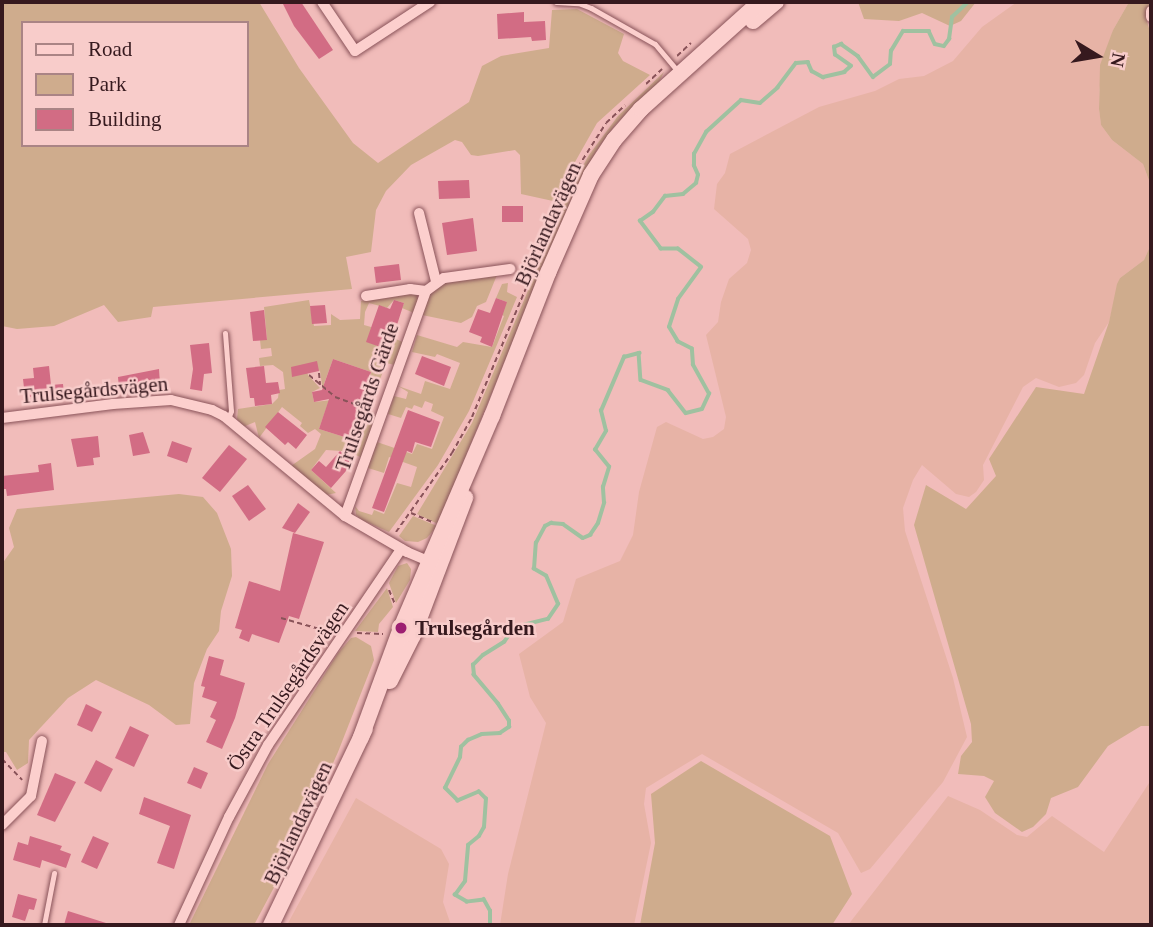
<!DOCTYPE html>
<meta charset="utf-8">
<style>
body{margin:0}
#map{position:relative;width:1153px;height:927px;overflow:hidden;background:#f1bcba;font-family:"Times New Roman",serif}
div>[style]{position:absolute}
.farmland>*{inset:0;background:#e7b3a6}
.green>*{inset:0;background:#cfac8d}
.stream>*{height:3.5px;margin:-1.75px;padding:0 1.75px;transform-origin:1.75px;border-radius:1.75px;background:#9fc1a0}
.building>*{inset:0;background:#d26c84}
.path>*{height:2px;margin-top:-1px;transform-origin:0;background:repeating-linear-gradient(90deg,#895359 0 5px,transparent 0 8.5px)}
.roads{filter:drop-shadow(0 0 2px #895359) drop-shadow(0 0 2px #895359)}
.lane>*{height:5px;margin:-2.5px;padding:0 2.5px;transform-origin:2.5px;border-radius:2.5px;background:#fccfcd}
.street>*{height:10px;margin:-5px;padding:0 5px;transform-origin:5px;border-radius:5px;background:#fccfcd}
.secondary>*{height:16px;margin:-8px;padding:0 8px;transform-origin:8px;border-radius:8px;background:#fccfcd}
.dots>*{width:19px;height:19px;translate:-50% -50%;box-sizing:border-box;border:4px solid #f8ccca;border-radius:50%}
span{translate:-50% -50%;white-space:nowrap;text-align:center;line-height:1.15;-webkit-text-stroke:5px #f8ccca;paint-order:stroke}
.street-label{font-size:21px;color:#36191e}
.poi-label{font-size:21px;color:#36191e;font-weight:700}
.left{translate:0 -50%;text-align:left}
.frame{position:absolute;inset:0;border:4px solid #36191e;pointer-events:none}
.legend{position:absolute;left:21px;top:21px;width:228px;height:126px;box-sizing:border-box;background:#f8ccca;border:2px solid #aa8485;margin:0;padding:9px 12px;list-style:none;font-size:21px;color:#36191e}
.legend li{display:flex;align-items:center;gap:14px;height:35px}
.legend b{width:35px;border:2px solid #aa8485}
.north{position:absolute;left:1062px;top:21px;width:70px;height:70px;-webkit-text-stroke:5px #f8ccca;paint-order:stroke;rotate:101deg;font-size:19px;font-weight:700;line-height:28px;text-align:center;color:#36191e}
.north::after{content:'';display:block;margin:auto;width:24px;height:32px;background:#36191e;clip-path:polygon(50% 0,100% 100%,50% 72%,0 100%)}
</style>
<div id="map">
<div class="farmland">
<div style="clip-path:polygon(1017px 2px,1129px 2px,1113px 30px,1099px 90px,1099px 109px,1101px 125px,1112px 140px,1143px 164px,1151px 186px,1151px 244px,1144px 260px,1120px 278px,1109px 322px,1095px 343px,1084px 375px,1076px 383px,1059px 387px,1036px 378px,1023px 387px,983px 465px,984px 480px,976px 492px,969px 497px,956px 494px,922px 465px,913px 480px,903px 508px,905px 531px,953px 678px,967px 737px,943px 782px,870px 869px,861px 873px,838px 833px,702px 754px,646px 788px,644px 804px,651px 843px,634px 925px,500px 925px,508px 874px,546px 723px,530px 697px,519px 654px,563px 622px,576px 579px,620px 561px,633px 535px,639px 492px,657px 427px,666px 422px,703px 439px,713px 437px,724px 429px,726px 417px,706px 335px,718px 322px,721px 302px,729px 279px,747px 263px,751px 250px,748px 239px,714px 209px,717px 184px,725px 173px,730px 154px,819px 107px,875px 91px,899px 79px,924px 76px,953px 61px,982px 27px)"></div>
<div style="clip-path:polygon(1151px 780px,1151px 925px,848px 925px,948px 796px,980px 810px,1017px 835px,1027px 837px,1052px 816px,1104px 852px)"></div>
<div style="clip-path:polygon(356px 798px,441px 849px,449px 864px,443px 902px,451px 925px,287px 925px)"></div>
</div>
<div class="green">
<div style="clip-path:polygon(evenodd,2px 2px,259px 2px,299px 68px,353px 143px,378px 163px,469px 102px,482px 66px,501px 56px,549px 48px,552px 10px,577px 9px,624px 34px,618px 53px,623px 61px,650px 75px,597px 123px,553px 201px,521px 194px,520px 155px,515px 150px,478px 156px,471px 155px,462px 142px,455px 140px,411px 165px,386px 191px,376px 210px,371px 252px,346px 257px,352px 289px,153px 307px,151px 317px,118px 322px,104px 305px,54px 326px,17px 329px,2px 326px,2px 2px,23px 23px,247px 23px,247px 145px,23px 145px,23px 23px)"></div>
<div style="clip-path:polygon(858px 2px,976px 2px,961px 21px,950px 26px,922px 13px,899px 21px,864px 19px)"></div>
<div style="clip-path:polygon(1129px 2px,1151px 2px,1146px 18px,1151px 35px,1151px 186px,1143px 164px,1112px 140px,1101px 125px,1099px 109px,1100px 65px,1113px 30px)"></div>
<div style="clip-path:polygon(664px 72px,659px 82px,615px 125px,597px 150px,575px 190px,438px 524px,417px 514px,472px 423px,574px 182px,589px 155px,618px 116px)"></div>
<div style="clip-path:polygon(1151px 244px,1151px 726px,1141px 726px,1108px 746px,1078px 787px,1051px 798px,1046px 814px,1033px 827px,1022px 832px,995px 813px,985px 797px,994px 781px,984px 776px,958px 774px,961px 756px,972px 742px,971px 724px,914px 525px,926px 485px,966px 509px,996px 476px,989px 459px,1036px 387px,1084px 394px,1109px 322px,1117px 284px,1120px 278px,1144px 260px)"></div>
<div style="clip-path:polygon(497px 275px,486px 302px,477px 306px,472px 317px,461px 323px,422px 315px,429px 294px,444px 281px)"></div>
<div style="clip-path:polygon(508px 283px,507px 292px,517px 297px,469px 411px,438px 465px,389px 532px,362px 520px,356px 515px,355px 506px,359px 511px,372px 515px,374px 510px,384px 514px,397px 483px,411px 487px,417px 467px,389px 457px,384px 473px,368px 468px,377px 442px,412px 454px,417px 444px,432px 449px,444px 417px,431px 411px,433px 404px,425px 401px,422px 408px,414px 405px,412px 409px,406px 407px,401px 418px,388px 414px,394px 396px,406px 399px,408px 392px,398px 386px,421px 394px,425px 381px,450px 389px,460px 363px,437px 354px,435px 357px,412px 352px,417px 335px,457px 347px,463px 342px,492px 347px,504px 316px,492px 310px,507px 302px,496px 298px,502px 284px)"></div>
<div style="clip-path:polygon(408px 293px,417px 295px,418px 299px,414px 313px,402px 308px,404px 303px,394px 300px,387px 308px,369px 303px,365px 312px,364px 325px,371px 327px,389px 349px,393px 338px,403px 342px,395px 365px,386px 363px,373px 399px,363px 396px,361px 403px,371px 372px,333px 359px,324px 384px,327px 390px,322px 385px,320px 371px,305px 364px,308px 375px,320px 388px,312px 392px,314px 402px,332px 400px,341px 407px,328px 403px,319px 429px,357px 441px,366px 416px,357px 407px,373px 412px,375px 416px,364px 458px,342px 451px,326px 450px,311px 470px,336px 493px,326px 495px,291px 466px,315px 449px,321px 434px,315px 429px,308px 433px,300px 426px,302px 423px,282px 407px,259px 438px,255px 422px,243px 427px,237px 419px,238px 409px,272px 404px,278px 398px,279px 390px,285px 389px,283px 372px,273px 365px,260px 366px,259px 358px,272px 356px,271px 348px,261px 349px,260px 340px,267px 339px,264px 307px,309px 300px,314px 326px,331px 325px,331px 314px,340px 320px,360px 319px,361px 301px)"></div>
<div style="clip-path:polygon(179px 494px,203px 497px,217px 513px,231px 549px,232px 576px,221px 611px,219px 631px,207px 649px,194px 683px,190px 724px,176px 725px,149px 705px,96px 680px,68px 698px,29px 740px,28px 763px,17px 770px,6px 752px,2px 752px,2px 564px,14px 547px,9px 528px,17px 509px)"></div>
<div style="clip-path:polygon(413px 516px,437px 526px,427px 538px,418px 542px,405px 541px,399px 536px)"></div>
<div style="clip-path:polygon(407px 563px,411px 569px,410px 580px,396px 603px,389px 583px,398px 566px)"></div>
<div style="clip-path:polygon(387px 588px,393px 607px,379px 624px,378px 632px,355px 631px)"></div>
<div style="clip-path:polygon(356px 637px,371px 646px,374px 660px,338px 752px,297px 844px,254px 925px,189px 925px,268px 764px,338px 653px,351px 638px)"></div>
<div style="clip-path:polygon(701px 761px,830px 836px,852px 894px,832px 925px,640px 925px,655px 843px,651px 794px)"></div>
</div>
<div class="stream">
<div style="left:490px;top:925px;width:14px;rotate:-90deg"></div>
<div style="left:490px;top:911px;width:13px;rotate:-119deg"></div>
<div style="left:484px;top:900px;width:17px;rotate:173deg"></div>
<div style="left:467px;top:902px;width:14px;rotate:-150deg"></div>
<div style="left:455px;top:895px;width:17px;rotate:-54deg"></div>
<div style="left:465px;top:881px;width:36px;rotate:-85deg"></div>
<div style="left:468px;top:845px;width:14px;rotate:-39deg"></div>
<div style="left:479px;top:836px;width:10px;rotate:-61deg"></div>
<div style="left:484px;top:827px;width:28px;rotate:-86deg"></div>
<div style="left:486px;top:799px;width:10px;rotate:-135deg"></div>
<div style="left:479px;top:792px;width:23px;rotate:157deg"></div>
<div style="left:458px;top:801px;width:18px;rotate:-135deg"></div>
<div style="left:445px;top:788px;width:34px;rotate:-64deg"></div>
<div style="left:460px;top:757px;width:10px;rotate:-84deg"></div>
<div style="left:461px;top:747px;width:10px;rotate:-45deg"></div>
<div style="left:468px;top:740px;width:15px;rotate:-23deg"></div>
<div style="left:482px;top:734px;width:18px;rotate:-3deg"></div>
<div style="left:500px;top:733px;width:11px;rotate:-34deg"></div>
<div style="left:509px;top:727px;width:6px;rotate:-90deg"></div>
<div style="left:509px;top:721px;width:20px;rotate:-123deg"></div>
<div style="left:498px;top:704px;width:38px;rotate:-130deg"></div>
<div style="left:474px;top:675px;width:10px;rotate:-96deg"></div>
<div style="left:473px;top:665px;width:14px;rotate:-45deg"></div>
<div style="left:483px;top:655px;width:25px;rotate:-32deg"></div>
<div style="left:504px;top:642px;width:19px;rotate:-54deg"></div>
<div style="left:515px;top:627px;width:34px;rotate:-14deg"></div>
<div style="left:548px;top:619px;width:18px;rotate:-56deg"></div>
<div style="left:558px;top:604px;width:30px;rotate:-113deg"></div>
<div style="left:546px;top:576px;width:14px;rotate:-150deg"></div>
<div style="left:534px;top:569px;width:26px;rotate:-86deg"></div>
<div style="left:536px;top:543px;width:19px;rotate:-62deg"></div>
<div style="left:545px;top:526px;width:7px;rotate:-27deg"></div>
<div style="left:551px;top:523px;width:12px;rotate:5deg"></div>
<div style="left:563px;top:524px;width:24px;rotate:35deg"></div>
<div style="left:583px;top:538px;width:8px;rotate:-23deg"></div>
<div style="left:590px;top:535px;width:14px;rotate:-56deg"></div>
<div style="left:598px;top:523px;width:21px;rotate:-73deg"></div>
<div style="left:604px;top:503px;width:16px;rotate:-94deg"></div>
<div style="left:603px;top:487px;width:21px;rotate:-73deg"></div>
<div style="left:609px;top:467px;width:22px;rotate:-129deg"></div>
<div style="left:595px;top:450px;width:22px;rotate:-60deg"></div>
<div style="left:606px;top:431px;width:21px;rotate:-104deg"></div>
<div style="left:601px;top:411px;width:59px;rotate:-66.9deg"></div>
<div style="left:624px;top:357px;width:16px;rotate:-15deg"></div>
<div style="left:639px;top:353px;width:27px;rotate:86deg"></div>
<div style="left:641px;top:380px;width:29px;rotate:20deg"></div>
<div style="left:668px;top:390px;width:29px;rotate:52deg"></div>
<div style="left:686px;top:413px;width:16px;rotate:-14deg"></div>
<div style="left:702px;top:409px;width:17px;rotate:-65deg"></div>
<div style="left:709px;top:394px;width:33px;rotate:-119deg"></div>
<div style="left:693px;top:365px;width:16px;rotate:-94deg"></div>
<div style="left:692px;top:349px;width:16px;rotate:-153deg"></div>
<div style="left:678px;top:342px;width:17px;rotate:-121deg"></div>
<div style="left:669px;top:327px;width:29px;rotate:-72deg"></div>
<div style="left:678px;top:299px;width:39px;rotate:-54deg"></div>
<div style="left:701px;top:267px;width:29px;rotate:-142deg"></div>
<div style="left:678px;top:249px;width:17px;rotate:180deg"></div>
<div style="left:661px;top:249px;width:35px;rotate:-127deg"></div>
<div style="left:640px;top:221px;width:16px;rotate:-35deg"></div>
<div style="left:653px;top:212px;width:20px;rotate:-53deg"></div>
<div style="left:665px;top:196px;width:18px;rotate:-6deg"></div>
<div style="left:683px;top:194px;width:17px;rotate:-40deg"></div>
<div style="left:696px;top:183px;width:8px;rotate:-76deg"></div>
<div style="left:698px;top:175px;width:10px;rotate:-114deg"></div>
<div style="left:694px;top:166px;width:12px;rotate:-90deg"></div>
<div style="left:694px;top:154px;width:25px;rotate:-61deg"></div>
<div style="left:706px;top:132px;width:47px;rotate:-42.4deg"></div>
<div style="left:741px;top:100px;width:19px;rotate:9deg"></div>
<div style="left:760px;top:103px;width:23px;rotate:-41deg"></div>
<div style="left:777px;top:88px;width:31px;rotate:-53deg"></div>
<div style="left:796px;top:63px;width:12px;rotate:-5deg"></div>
<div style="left:808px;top:62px;width:10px;rotate:66deg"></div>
<div style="left:812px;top:71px;width:13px;rotate:29deg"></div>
<div style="left:823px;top:77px;width:22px;rotate:-13deg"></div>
<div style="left:844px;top:72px;width:9px;rotate:-41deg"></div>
<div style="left:851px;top:66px;width:19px;rotate:-145deg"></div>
<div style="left:835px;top:55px;width:8px;rotate:-97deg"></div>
<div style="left:834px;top:47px;width:8px;rotate:-23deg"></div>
<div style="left:841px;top:44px;width:21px;rotate:35deg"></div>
<div style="left:858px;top:56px;width:26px;rotate:54deg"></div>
<div style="left:873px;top:77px;width:21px;rotate:-37deg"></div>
<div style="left:890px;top:64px;width:13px;rotate:-86deg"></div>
<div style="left:891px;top:51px;width:23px;rotate:-59deg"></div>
<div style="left:903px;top:31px;width:26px"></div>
<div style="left:929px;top:31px;width:14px;rotate:65deg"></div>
<div style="left:935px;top:44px;width:9px;rotate:13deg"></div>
<div style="left:944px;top:46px;width:9px;rotate:-54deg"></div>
<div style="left:949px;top:39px;width:22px;rotate:-82deg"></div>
<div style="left:952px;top:17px;width:22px;rotate:-43deg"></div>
</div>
<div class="building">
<div style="clip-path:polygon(282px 2px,301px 2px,333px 50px,319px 59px,294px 26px)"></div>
<div style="clip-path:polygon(524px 12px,524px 22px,545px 21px,546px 40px,532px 41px,531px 37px,498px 39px,497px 14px)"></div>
<div style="clip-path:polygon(469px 180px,470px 198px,439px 199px,438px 181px)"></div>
<div style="clip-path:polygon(502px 206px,523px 206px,523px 222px,502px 222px)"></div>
<div style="clip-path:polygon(473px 218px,477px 251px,447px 255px,442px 223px)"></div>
<div style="clip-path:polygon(399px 264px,401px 280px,376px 283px,374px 267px)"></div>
<div style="clip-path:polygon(496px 298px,507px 302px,492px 347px,480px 342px,482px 337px,469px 332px,478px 309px,490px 313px)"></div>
<div style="clip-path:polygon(394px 300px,404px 303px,389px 350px,366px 342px,379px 305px,390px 309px)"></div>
<div style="clip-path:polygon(325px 305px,327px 323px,312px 324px,310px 306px)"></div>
<div style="clip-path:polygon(264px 310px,267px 340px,253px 341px,250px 312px)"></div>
<div style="clip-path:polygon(209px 343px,212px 373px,204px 374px,202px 391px,190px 389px,193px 369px,190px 345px)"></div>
<div style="clip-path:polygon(422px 356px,451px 367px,444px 386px,415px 374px)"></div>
<div style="clip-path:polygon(333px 359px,371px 372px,363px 396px,371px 399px,357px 441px,319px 429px,329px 399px,314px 402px,312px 392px,322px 390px)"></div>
<div style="clip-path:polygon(317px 361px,319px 371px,292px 377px,291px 367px)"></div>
<div style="clip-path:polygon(49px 366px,51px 385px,63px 384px,64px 394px,25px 397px,23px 379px,34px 378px,33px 368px)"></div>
<div style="clip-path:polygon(264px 366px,266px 383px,278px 382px,280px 393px,271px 395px,272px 404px,255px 406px,254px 398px,250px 398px,246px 368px)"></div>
<div style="clip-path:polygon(159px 369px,160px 384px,119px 388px,118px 377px)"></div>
<div style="clip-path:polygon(408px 410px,440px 422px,431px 447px,415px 442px,412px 453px,407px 451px,384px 512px,372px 508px)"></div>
<div style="clip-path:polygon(278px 412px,307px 435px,296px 449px,288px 442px,285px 445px,265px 427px)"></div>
<div style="clip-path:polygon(143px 432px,150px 453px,133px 456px,129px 435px)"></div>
<div style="clip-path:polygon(98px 436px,100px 457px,93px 458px,94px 465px,77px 467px,71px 439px)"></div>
<div style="clip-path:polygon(172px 441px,192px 448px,187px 463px,167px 456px)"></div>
<div style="clip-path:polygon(229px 445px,247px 459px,220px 492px,202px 478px)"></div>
<div style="clip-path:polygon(340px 451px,353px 463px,331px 488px,311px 470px,319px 461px,326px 467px)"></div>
<div style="clip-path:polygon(51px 463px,54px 490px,7px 496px,6px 489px,2px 489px,2px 476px,39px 472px,38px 465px)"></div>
<div style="clip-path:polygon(248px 485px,266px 509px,249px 521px,232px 496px)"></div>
<div style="clip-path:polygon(298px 503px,310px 512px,295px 533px,282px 528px)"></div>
<div style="clip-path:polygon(293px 533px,324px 542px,299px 619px,289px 616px,279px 643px,252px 634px,249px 642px,239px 638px,242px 630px,235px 628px,249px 581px,280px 591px)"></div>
<div style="clip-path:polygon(209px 656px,224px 660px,220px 675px,245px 683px,235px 718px,222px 749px,206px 742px,216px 720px,210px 717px,217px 702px,202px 697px,205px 687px,201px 686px)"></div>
<div style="clip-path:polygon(86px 704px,102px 712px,92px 732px,77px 725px)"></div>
<div style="clip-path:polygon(130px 726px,149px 735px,134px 767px,115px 758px)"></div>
<div style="clip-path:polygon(96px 760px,113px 769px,101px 792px,84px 783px)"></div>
<div style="clip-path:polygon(194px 767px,208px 773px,201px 789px,187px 783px)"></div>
<div style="clip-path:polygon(55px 773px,76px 782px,55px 822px,37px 815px)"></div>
<div style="clip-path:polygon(144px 797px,191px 815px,174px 869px,157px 863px,170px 826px,139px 814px)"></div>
<div style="clip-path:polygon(30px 836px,62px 846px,60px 850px,71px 854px,66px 868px,42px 860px,40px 868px,13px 860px,18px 842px,28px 845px)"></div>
<div style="clip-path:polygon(93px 836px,109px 843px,97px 869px,81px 862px)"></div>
<div style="clip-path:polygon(18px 894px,37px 899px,34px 910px,29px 909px,25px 921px,12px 917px)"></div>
<div style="clip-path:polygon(68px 911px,106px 923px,105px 925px,64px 925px)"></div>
</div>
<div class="path">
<div style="left:677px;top:56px;width:19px;rotate:-43deg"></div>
<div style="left:646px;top:84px;width:22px;rotate:-43deg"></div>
<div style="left:537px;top:260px;width:102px;rotate:-66.2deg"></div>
<div style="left:578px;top:167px;width:52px;rotate:-57.5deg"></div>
<div style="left:606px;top:123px;width:26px;rotate:-43deg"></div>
<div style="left:319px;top:373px;width:12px;rotate:85deg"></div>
<div style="left:309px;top:375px;width:34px;rotate:40deg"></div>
<div style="left:335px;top:397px;width:38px;rotate:20deg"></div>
<div style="left:411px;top:513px;width:23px;rotate:23deg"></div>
<div style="left:396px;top:532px;width:97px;rotate:-54.7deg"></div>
<div style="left:452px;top:453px;width:41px;rotate:-60.9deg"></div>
<div style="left:472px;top:417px;width:140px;rotate:-67.3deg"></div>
<div style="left:389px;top:590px;width:15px;rotate:67deg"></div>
<div style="left:281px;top:618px;width:51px;rotate:15.9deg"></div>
<div style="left:357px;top:633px;width:26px;rotate:2deg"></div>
<div style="left:2px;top:759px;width:29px;rotate:46deg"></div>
</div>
<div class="roads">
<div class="lane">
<div style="left:556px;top:2px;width:22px;rotate:3deg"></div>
<div style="left:578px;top:3px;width:14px;rotate:21deg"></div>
<div style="left:591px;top:8px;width:73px;rotate:29.4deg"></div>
<div style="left:655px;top:44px;width:38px;rotate:50deg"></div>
<div style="left:225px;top:333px;width:78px;rotate:85.6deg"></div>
<div style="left:231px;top:411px;width:9px;rotate:111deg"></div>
<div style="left:44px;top:925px;width:53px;rotate:-79.1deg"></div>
</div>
<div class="street">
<div style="left:322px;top:2px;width:59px;rotate:56deg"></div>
<div style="left:355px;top:51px;width:90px;rotate:-33.2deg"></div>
<div style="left:1151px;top:11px;width:6px;rotate:90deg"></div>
<div style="left:419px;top:213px;width:70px;rotate:76deg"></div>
<div style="left:366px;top:296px;width:45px;rotate:-9deg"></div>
<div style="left:410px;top:289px;width:16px;rotate:7deg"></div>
<div style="left:2px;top:418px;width:112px;rotate:-7.2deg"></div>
<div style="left:113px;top:404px;width:58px;rotate:-3.9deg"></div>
<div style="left:171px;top:400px;width:42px;rotate:13.7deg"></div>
<div style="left:212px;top:410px;width:13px;rotate:27deg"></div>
<div style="left:224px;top:416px;width:157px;rotate:39.6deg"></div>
<div style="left:345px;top:516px;width:72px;rotate:30.1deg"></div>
<div style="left:407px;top:552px;width:23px;rotate:23deg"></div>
<div style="left:345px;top:516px;width:239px;rotate:-70.2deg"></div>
<div style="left:426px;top:291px;width:22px;rotate:-36deg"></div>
<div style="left:444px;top:278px;width:67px;rotate:-7.8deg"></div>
<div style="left:2px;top:825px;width:41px;rotate:-45deg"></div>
<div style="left:31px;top:796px;width:56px;rotate:-78.7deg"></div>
<div style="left:179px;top:925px;width:119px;rotate:-65.2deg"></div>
<div style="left:229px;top:817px;width:82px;rotate:-61.6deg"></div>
<div style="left:268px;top:745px;width:237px;rotate:-55.8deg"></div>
</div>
<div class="secondary">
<div style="left:753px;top:21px;width:30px;rotate:-40deg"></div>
<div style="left:390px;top:681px;width:51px;rotate:-63.4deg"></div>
<div style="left:413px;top:635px;width:147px;rotate:-69.2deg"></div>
<div style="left:361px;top:737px;width:116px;rotate:-69.8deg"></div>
<div style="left:401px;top:628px;width:231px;rotate:-66.8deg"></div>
<div style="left:492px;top:416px;width:154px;rotate:-68.6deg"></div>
<div style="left:548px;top:273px;width:107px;rotate:-66.3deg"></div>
<div style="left:591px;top:175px;width:42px;rotate:-56.7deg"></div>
<div style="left:614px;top:140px;width:41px;rotate:-48.9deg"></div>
<div style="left:641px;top:109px;width:160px;rotate:-42deg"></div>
<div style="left:271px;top:925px;width:217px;rotate:-64.4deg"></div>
</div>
</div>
<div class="dots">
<div style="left:401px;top:628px;background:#9c1f71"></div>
</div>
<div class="street-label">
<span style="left:548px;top:224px;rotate:-66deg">Björlandavägen</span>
<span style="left:94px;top:390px;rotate:-5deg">Trulsegårdsvägen</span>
<span style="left:367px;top:397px;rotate:-71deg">Trulsegårds Gärde</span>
<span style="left:288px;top:686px;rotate:-56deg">Östra Trulsegårdsvägen</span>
<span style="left:298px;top:823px;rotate:-65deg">Björlandavägen</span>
</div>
<div class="poi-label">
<span class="left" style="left:415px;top:628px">Trulsegården</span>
</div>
<div class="frame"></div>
<ul class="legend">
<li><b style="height:9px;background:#fccfcd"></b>Road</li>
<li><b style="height:19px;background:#cfac8d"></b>Park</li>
<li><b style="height:19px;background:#d26c84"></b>Building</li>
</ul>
<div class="north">N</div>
</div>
